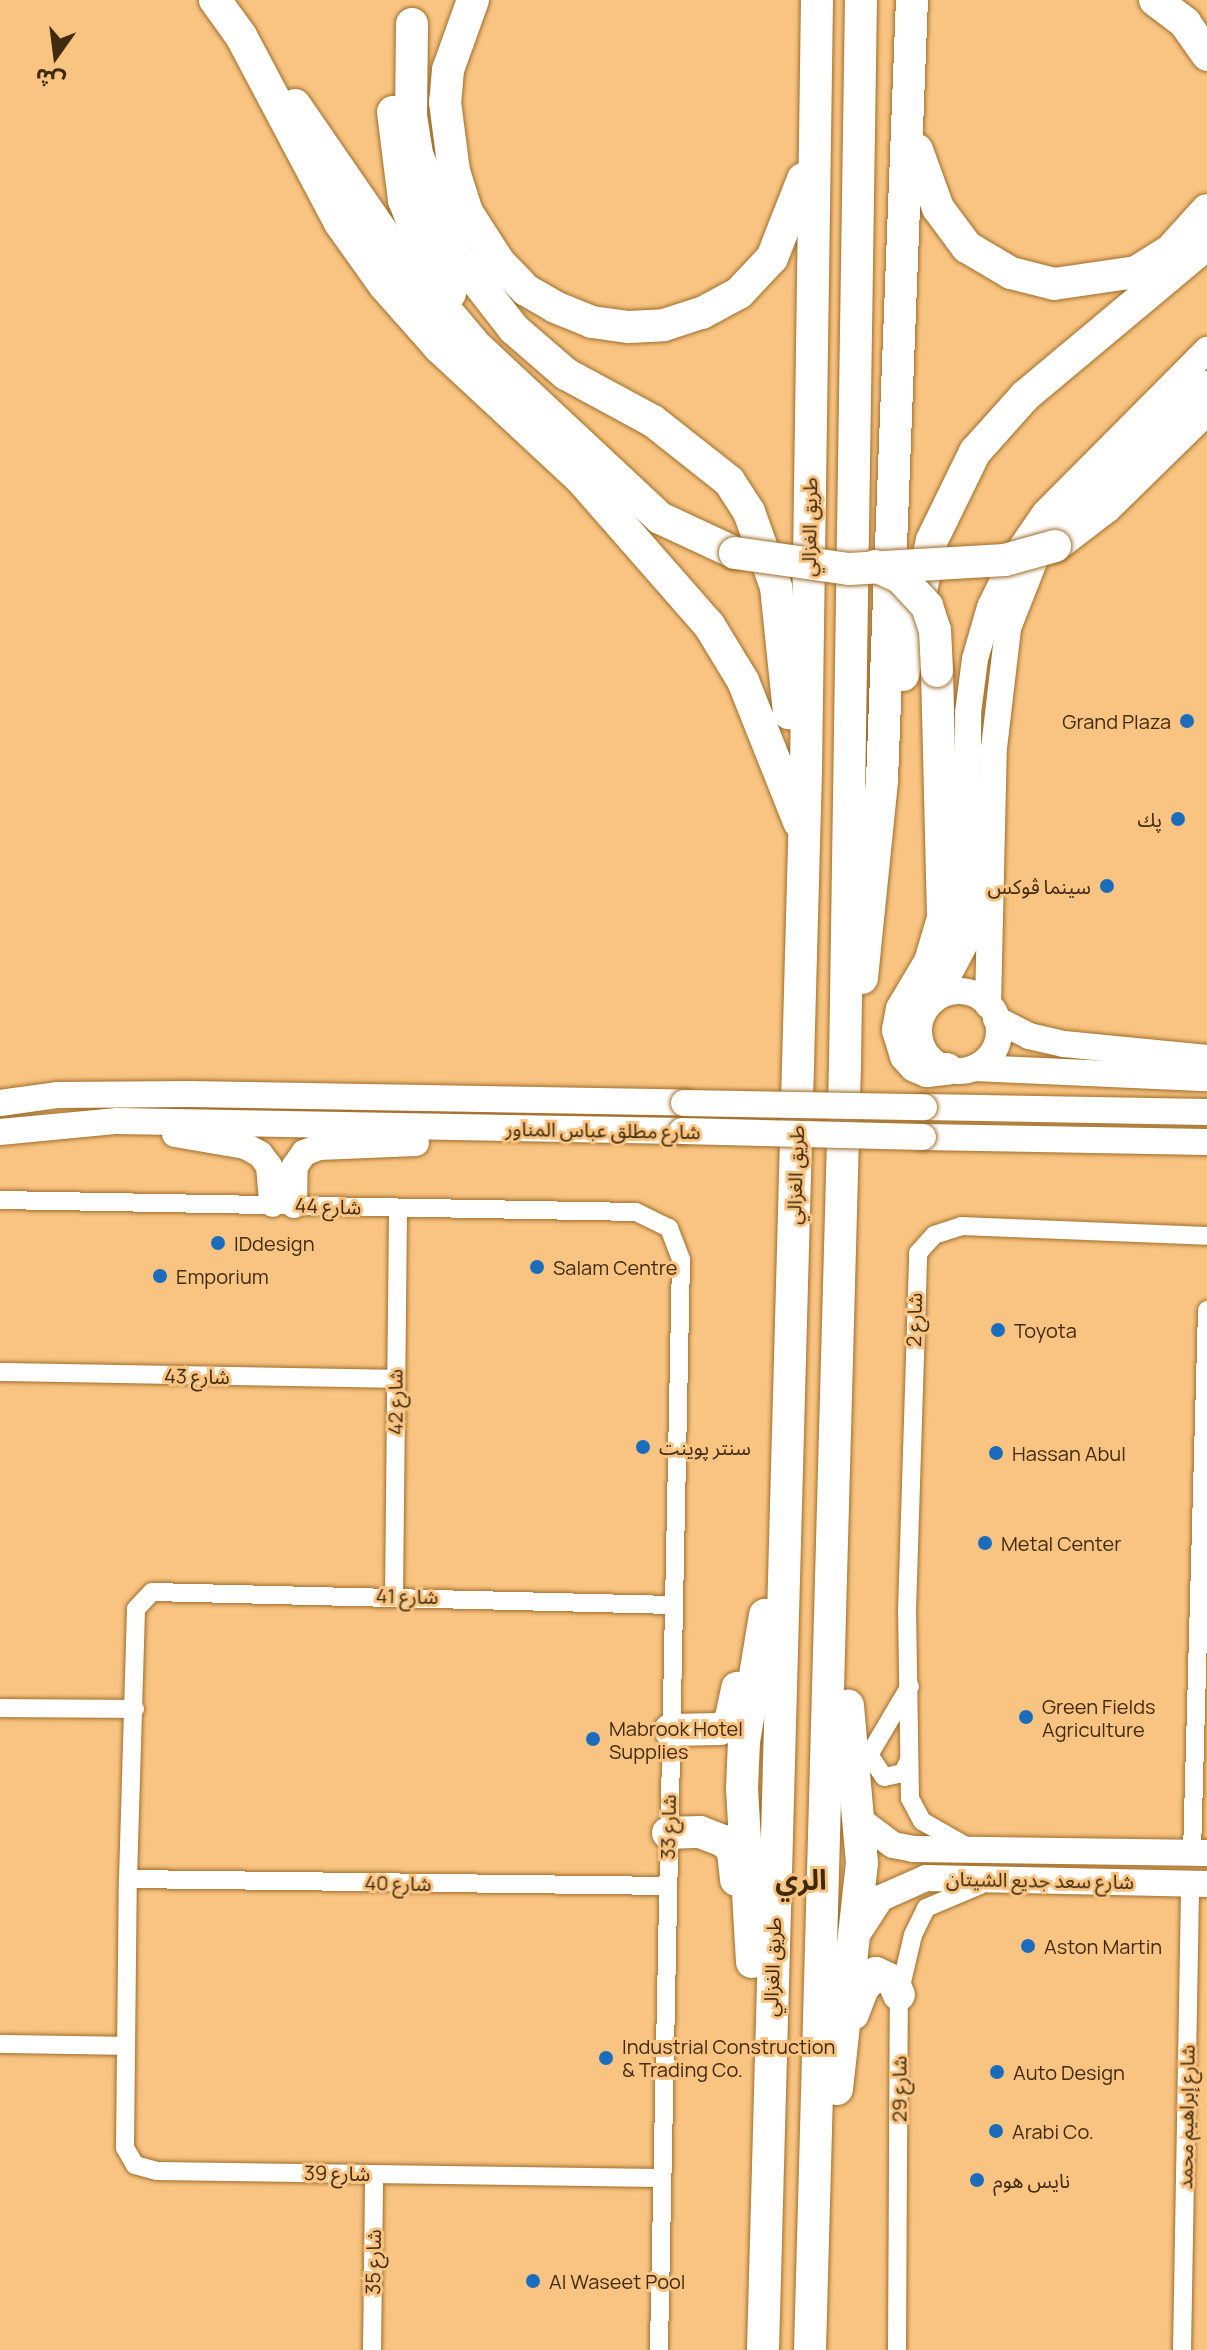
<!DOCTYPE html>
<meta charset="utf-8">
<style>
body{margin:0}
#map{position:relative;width:1207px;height:2350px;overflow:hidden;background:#f9c482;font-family:Manrope,"Noto Sans Arabic",sans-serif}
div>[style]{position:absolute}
.roads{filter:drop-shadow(0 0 2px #9f6e2b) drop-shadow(0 0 2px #9f6e2b)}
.street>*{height:18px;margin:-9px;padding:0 9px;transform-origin:9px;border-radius:9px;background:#fff}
.secondary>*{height:26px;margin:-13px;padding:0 13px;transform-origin:13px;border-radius:13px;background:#fff}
.secondary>.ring{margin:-13px;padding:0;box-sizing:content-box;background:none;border:26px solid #fff;border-radius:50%}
.highway>*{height:32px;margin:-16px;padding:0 16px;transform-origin:16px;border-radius:16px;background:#fff}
.bridges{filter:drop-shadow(0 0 2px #9f6e2b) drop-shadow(0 0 2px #9f6e2b)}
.secondary-bridge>*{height:26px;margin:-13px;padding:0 13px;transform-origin:13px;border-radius:13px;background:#fff}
.highway-bridge>*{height:32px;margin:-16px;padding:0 16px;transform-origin:16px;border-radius:16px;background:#fff}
.dots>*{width:22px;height:22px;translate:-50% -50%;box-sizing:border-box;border:4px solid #f9c482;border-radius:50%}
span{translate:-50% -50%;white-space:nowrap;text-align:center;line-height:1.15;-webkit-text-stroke:6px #f9c482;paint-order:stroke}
.street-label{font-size:20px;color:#402b0f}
.poi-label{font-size:20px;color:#402b0f}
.right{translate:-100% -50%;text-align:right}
.left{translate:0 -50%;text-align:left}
.district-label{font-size:28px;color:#402b0f;font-weight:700}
.north{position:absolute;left:16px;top:16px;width:80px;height:80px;-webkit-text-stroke:6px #f9c482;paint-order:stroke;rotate:194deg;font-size:22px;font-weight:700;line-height:32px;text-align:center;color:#402b0f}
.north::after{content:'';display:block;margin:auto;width:28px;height:36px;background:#402b0f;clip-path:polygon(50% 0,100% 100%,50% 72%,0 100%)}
</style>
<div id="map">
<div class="roads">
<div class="street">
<div style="left:0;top:1200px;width:636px;rotate:1.08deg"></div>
<div style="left:636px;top:1212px;width:37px;rotate:26deg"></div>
<div style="left:669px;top:1228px;width:34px;rotate:69deg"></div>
<div style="left:681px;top:1260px;width:1090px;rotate:91.16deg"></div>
<div style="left:0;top:1372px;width:395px;rotate:1deg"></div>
<div style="left:394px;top:1596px;width:387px;rotate:-89.4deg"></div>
<div style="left:0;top:1708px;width:135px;rotate:0.4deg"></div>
<div style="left:909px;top:1760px;width:14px;rotate:115deg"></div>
<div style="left:903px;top:1773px;width:19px;rotate:168deg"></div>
<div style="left:884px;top:1777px;width:27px;rotate:-124deg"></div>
<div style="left:869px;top:1755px;width:80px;rotate:-59.3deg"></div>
<div style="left:966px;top:1846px;width:51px;rotate:-150.4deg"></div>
<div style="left:922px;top:1821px;width:26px;rotate:-118deg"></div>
<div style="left:910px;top:1798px;width:187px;rotate:-90.9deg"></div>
<div style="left:907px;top:1611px;width:358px;rotate:-88.2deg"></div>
<div style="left:918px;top:1253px;width:24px;rotate:-48deg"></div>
<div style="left:934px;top:1235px;width:28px;rotate:-18deg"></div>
<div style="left:961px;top:1226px;width:246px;rotate:2.3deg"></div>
<div style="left:1192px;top:1853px;width:543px;rotate:-88.42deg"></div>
<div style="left:128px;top:1879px;width:539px;rotate:0.74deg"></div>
<div style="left:0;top:2044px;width:126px;rotate:0.9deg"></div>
<div style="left:661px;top:2178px;width:504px;rotate:-179.2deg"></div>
<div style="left:157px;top:2171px;width:23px;rotate:-165deg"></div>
<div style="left:135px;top:2165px;width:20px;rotate:-120deg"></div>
<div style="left:125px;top:2148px;width:269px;rotate:-89.4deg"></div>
<div style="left:128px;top:1879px;width:270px;rotate:-88.3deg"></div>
<div style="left:136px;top:1609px;width:23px;rotate:-47deg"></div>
<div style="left:152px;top:1592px;width:521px;rotate:1.43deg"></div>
<div style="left:372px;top:2350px;width:176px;rotate:-89.3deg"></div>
<div style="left:897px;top:2350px;width:355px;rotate:-89.7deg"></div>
<div style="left:899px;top:1995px;width:62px;rotate:-76.9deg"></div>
<div style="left:913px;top:1935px;width:30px;rotate:-64deg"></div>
<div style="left:926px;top:1908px;width:59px;rotate:-23.1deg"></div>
<div style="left:1182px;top:2350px;width:466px;rotate:-89deg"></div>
</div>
<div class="secondary">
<div class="ring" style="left:919px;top:991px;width:54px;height:54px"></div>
<div style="left:937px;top:997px;width:64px;rotate:-62.2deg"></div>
<div style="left:967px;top:940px;width:227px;rotate:-89.7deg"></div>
<div style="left:968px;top:713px;width:54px;rotate:-82.6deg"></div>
<div style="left:975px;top:659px;width:54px;rotate:-73.9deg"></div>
<div style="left:990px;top:607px;width:55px;rotate:-63.9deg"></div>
<div style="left:1014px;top:558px;width:55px;rotate:-55.4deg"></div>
<div style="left:1045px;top:513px;width:230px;rotate:-45.2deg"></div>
<div style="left:988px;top:1005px;width:257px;rotate:-88.7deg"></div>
<div style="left:994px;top:748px;width:121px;rotate:-83.3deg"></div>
<div style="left:1008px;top:628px;width:82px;rotate:-68.5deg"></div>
<div style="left:1038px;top:552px;width:26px;rotate:-54deg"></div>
<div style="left:1053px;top:531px;width:213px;rotate:-43.7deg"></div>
<div style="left:996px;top:1019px;width:37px;rotate:27deg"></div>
<div style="left:1029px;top:1036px;width:36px;rotate:13deg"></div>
<div style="left:1064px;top:1044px;width:144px;rotate:5.6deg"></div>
<div style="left:974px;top:1068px;width:233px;rotate:2.5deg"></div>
<div style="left:0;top:1103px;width:59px;rotate:-7.9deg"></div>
<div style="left:58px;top:1095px;width:132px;rotate:-0.4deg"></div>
<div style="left:190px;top:1094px;width:494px;rotate:1deg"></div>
<div style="left:924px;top:1107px;width:283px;rotate:1deg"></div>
<div style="left:0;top:1132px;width:118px;rotate:-5.4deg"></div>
<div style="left:117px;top:1121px;width:565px;rotate:1.01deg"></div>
<div style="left:175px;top:1134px;width:71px;rotate:9.7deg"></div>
<div style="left:245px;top:1146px;width:17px;rotate:28deg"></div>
<div style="left:260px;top:1154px;width:15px;rotate:53deg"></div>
<div style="left:269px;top:1166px;width:38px;rotate:85deg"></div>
<div style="left:923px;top:1137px;width:284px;rotate:1deg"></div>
<div style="left:294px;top:1205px;width:39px;rotate:-89deg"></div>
<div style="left:295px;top:1166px;width:16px;rotate:-55deg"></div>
<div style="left:304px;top:1153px;width:16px;rotate:-22deg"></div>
<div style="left:319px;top:1147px;width:97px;rotate:-2.4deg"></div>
<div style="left:857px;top:1818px;width:45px;rotate:36.9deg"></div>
<div style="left:893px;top:1845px;width:20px;rotate:11deg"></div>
<div style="left:913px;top:1849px;width:294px;rotate:0.8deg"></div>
<div style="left:855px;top:1938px;width:48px;rotate:-57deg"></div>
<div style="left:881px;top:1898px;width:49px;rotate:-24deg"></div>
<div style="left:926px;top:1878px;width:281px;rotate:1.2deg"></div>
</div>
<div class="highway">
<div style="left:215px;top:0;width:44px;rotate:54.2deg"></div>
<div style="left:241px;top:36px;width:212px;rotate:62.1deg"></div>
<div style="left:340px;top:223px;width:77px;rotate:54.5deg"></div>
<div style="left:385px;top:286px;width:83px;rotate:48.4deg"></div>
<div style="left:440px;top:348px;width:192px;rotate:42.9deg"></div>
<div style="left:581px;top:479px;width:194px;rotate:48.8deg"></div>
<div style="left:709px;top:625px;width:66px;rotate:58.7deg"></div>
<div style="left:743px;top:681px;width:152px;rotate:68.3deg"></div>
<div style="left:473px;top:0;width:74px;rotate:109.7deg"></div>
<div style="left:448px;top:70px;width:32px;rotate:95deg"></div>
<div style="left:445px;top:102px;width:70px;rotate:82.6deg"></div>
<div style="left:454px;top:171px;width:43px;rotate:72.4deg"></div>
<div style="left:467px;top:212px;width:59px;rotate:57.4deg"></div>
<div style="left:499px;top:262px;width:39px;rotate:46deg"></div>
<div style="left:526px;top:290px;width:34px;rotate:30deg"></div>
<div style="left:555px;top:307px;width:40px;rotate:22deg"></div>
<div style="left:592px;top:322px;width:37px;rotate:8deg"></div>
<div style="left:629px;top:327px;width:35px;rotate:-3deg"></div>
<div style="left:664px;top:325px;width:40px;rotate:-18deg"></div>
<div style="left:702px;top:313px;width:42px;rotate:-28.4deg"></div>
<div style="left:739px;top:293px;width:48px;rotate:-46.7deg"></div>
<div style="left:772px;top:258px;width:85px;rotate:-68.6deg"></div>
<div style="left:1155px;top:0;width:38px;rotate:37deg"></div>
<div style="left:1185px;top:23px;width:39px;rotate:55deg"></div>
<div style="left:412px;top:24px;width:92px;rotate:90.6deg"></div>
<div style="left:411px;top:116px;width:38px;rotate:81deg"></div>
<div style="left:417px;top:154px;width:110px;rotate:68.6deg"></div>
<div style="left:457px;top:256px;width:93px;rotate:52deg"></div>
<div style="left:514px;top:329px;width:69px;rotate:40.9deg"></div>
<div style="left:566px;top:374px;width:99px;rotate:28.4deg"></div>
<div style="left:653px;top:421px;width:97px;rotate:38.3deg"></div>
<div style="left:729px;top:481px;width:37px;rotate:57deg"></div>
<div style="left:749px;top:512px;width:80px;rotate:70.2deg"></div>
<div style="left:776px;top:587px;width:127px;rotate:84.1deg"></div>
<div style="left:295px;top:105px;width:171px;rotate:55.5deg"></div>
<div style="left:392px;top:246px;width:129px;rotate:50deg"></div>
<div style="left:475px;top:345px;width:253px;rotate:43.1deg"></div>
<div style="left:660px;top:518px;width:83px;rotate:25deg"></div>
<div style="left:393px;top:112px;width:89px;rotate:82.9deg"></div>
<div style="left:404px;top:200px;width:46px;rotate:68.4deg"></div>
<div style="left:421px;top:243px;width:58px;rotate:59.9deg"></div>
<div style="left:917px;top:150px;width:62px;rotate:70.1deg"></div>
<div style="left:938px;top:208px;width:49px;rotate:53.4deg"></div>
<div style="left:967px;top:247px;width:51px;rotate:30.6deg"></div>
<div style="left:1011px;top:273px;width:44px;rotate:14.3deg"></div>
<div style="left:1054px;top:284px;width:83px;rotate:-8.3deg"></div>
<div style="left:1136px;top:272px;width:40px;rotate:-32deg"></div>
<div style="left:1170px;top:251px;width:55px;rotate:-47.9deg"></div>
<div style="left:1055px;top:546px;width:64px;rotate:-37.4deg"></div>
<div style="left:1106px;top:507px;width:141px;rotate:-44.4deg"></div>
<div style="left:937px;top:671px;width:247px;rotate:88.6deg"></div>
<div style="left:943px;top:918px;width:46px;rotate:106.5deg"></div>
<div style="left:930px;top:962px;width:55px;rotate:120.8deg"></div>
<div style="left:902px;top:1009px;width:21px;rotate:101deg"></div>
<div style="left:898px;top:1030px;width:27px;rotate:73deg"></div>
<div style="left:906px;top:1056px;width:13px;rotate:48deg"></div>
<div style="left:915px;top:1066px;width:13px;rotate:23deg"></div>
<div style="left:927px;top:1071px;width:20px;rotate:-6deg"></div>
<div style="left:903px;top:675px;width:138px;rotate:-77.9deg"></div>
<div style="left:932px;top:540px;width:98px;rotate:-64deg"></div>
<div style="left:975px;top:452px;width:75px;rotate:-48.2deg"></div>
<div style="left:1025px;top:396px;width:237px;rotate:-39.9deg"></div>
<div style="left:862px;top:978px;width:199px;rotate:-84.2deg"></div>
<div style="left:882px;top:780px;width:781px;rotate:-87.8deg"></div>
<div style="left:670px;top:1730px;width:50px;rotate:-1.1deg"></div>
<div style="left:720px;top:1729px;width:12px;rotate:-35deg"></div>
<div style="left:730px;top:1722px;width:35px;rotate:-78deg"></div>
<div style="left:668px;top:1833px;width:32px;rotate:-2deg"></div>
<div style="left:700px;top:1832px;width:26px;rotate:21deg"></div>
<div style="left:724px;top:1841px;width:13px;rotate:48deg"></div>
<div style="left:733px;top:1851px;width:29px;rotate:84deg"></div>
<div style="left:752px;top:1962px;width:173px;rotate:-93.3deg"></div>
<div style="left:742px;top:1789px;width:47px;rotate:-87.6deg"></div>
<div style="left:744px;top:1742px;width:129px;rotate:-80.6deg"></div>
<div style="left:853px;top:2014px;width:28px;rotate:-69deg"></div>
<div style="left:863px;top:1988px;width:20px;rotate:-49deg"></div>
<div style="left:876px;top:1973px;width:19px;rotate:25deg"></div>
<div style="left:893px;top:1981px;width:15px;rotate:67deg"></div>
<div style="left:837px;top:2089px;width:227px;rotate:-83.7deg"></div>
<div style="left:862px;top:1863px;width:158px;rotate:-95.1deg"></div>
<div style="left:763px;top:2350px;width:1583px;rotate:-88.44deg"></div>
<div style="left:806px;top:768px;width:768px;rotate:-89.18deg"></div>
<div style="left:810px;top:2350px;width:1286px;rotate:-88.44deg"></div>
<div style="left:845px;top:1064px;width:1064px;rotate:-89.14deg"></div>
</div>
</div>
<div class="bridges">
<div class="secondary-bridge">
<div style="left:684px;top:1103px;width:240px;rotate:1deg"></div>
<div style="left:682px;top:1131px;width:241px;rotate:1.4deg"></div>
</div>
<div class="highway-bridge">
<div style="left:735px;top:553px;width:115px;rotate:8deg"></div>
<div style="left:849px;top:569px;width:156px;rotate:-3.3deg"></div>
<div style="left:1005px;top:560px;width:52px;rotate:-15.6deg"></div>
<div style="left:875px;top:566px;width:27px;rotate:24deg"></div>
<div style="left:900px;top:577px;width:40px;rotate:47deg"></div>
<div style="left:927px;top:606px;width:25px;rotate:72deg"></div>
<div style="left:935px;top:630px;width:41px;rotate:87.2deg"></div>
</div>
</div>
<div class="dots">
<div style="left:1187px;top:721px;background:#1b6dbc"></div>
<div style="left:1178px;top:819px;background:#1b6dbc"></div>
<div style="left:1107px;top:886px;background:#1b6dbc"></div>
<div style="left:218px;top:1243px;background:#1b6dbc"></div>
<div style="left:537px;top:1267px;background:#1b6dbc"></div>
<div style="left:160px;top:1276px;background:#1b6dbc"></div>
<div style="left:998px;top:1330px;background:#1b6dbc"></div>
<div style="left:643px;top:1447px;background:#1b6dbc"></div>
<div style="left:996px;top:1453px;background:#1b6dbc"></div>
<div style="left:985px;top:1543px;background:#1b6dbc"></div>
<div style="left:1026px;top:1717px;background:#1b6dbc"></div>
<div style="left:593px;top:1739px;background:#1b6dbc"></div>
<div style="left:1028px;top:1946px;background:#1b6dbc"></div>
<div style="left:606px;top:2058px;background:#1b6dbc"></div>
<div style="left:997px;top:2072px;background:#1b6dbc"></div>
<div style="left:996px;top:2131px;background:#1b6dbc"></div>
<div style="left:977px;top:2180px;background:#1b6dbc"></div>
<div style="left:533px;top:2281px;background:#1b6dbc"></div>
</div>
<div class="street-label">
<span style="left:809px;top:527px;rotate:-89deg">طريق الغزالي</span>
<span style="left:603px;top:1130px;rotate:1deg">شارع مطلق عباس المناور</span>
<span style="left:795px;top:1175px;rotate:-88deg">طريق الغزالي</span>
<span style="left:328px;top:1206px;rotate:2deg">شارع 44</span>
<span style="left:914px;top:1320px;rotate:-89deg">شارع 2</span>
<span style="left:197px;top:1376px;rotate:1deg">شارع 43</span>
<span style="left:395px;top:1402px;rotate:-90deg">شارع 42</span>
<span style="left:407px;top:1596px;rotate:1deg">شارع 41</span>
<span style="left:668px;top:1827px;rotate:-89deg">شارع 33</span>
<span style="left:1040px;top:1880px;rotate:1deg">شارع سعد جديع الشيتان</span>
<span style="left:398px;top:1883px;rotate:1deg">شارع 40</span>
<span style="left:772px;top:1967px;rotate:-88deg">طريق الغزالي</span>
<span style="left:899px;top:2089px;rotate:-90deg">شارع 29</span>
<span style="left:1186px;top:2117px;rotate:-89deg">شارع إبراهيم محمد</span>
<span style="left:337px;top:2173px;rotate:1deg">شارع 39</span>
<span style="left:373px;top:2262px;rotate:-89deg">شارع 35</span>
</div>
<div class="poi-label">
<span class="right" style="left:1171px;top:721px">Grand Plaza</span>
<span class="right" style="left:1162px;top:819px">پك</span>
<span class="right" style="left:1091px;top:886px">سينما ڤوكس</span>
<span class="left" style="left:234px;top:1243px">IDdesign</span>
<span class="left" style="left:553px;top:1267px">Salam Centre</span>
<span class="left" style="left:176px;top:1276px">Emporium</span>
<span class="left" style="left:1014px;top:1330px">Toyota</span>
<span class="left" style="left:659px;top:1447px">سنتر پوينت</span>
<span class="left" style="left:1012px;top:1453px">Hassan Abul</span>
<span class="left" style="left:1001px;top:1543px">Metal Center</span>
<span class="left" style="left:1042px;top:1718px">Green Fields<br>Agriculture</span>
<span class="left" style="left:609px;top:1740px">Mabrook Hotel<br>Supplies</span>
<span class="left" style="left:1044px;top:1946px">Aston Martin</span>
<span class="left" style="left:622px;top:2058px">Industrial Construction<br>&amp; Trading Co.</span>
<span class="left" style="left:1013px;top:2072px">Auto Design</span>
<span class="left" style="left:1012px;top:2131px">Arabi Co.</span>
<span class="left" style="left:993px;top:2180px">نايس هوم</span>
<span class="left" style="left:549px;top:2281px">Al Waseet Pool</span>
</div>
<div class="district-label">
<span style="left:801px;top:1879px">الري</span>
</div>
<div class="north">ش</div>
</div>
